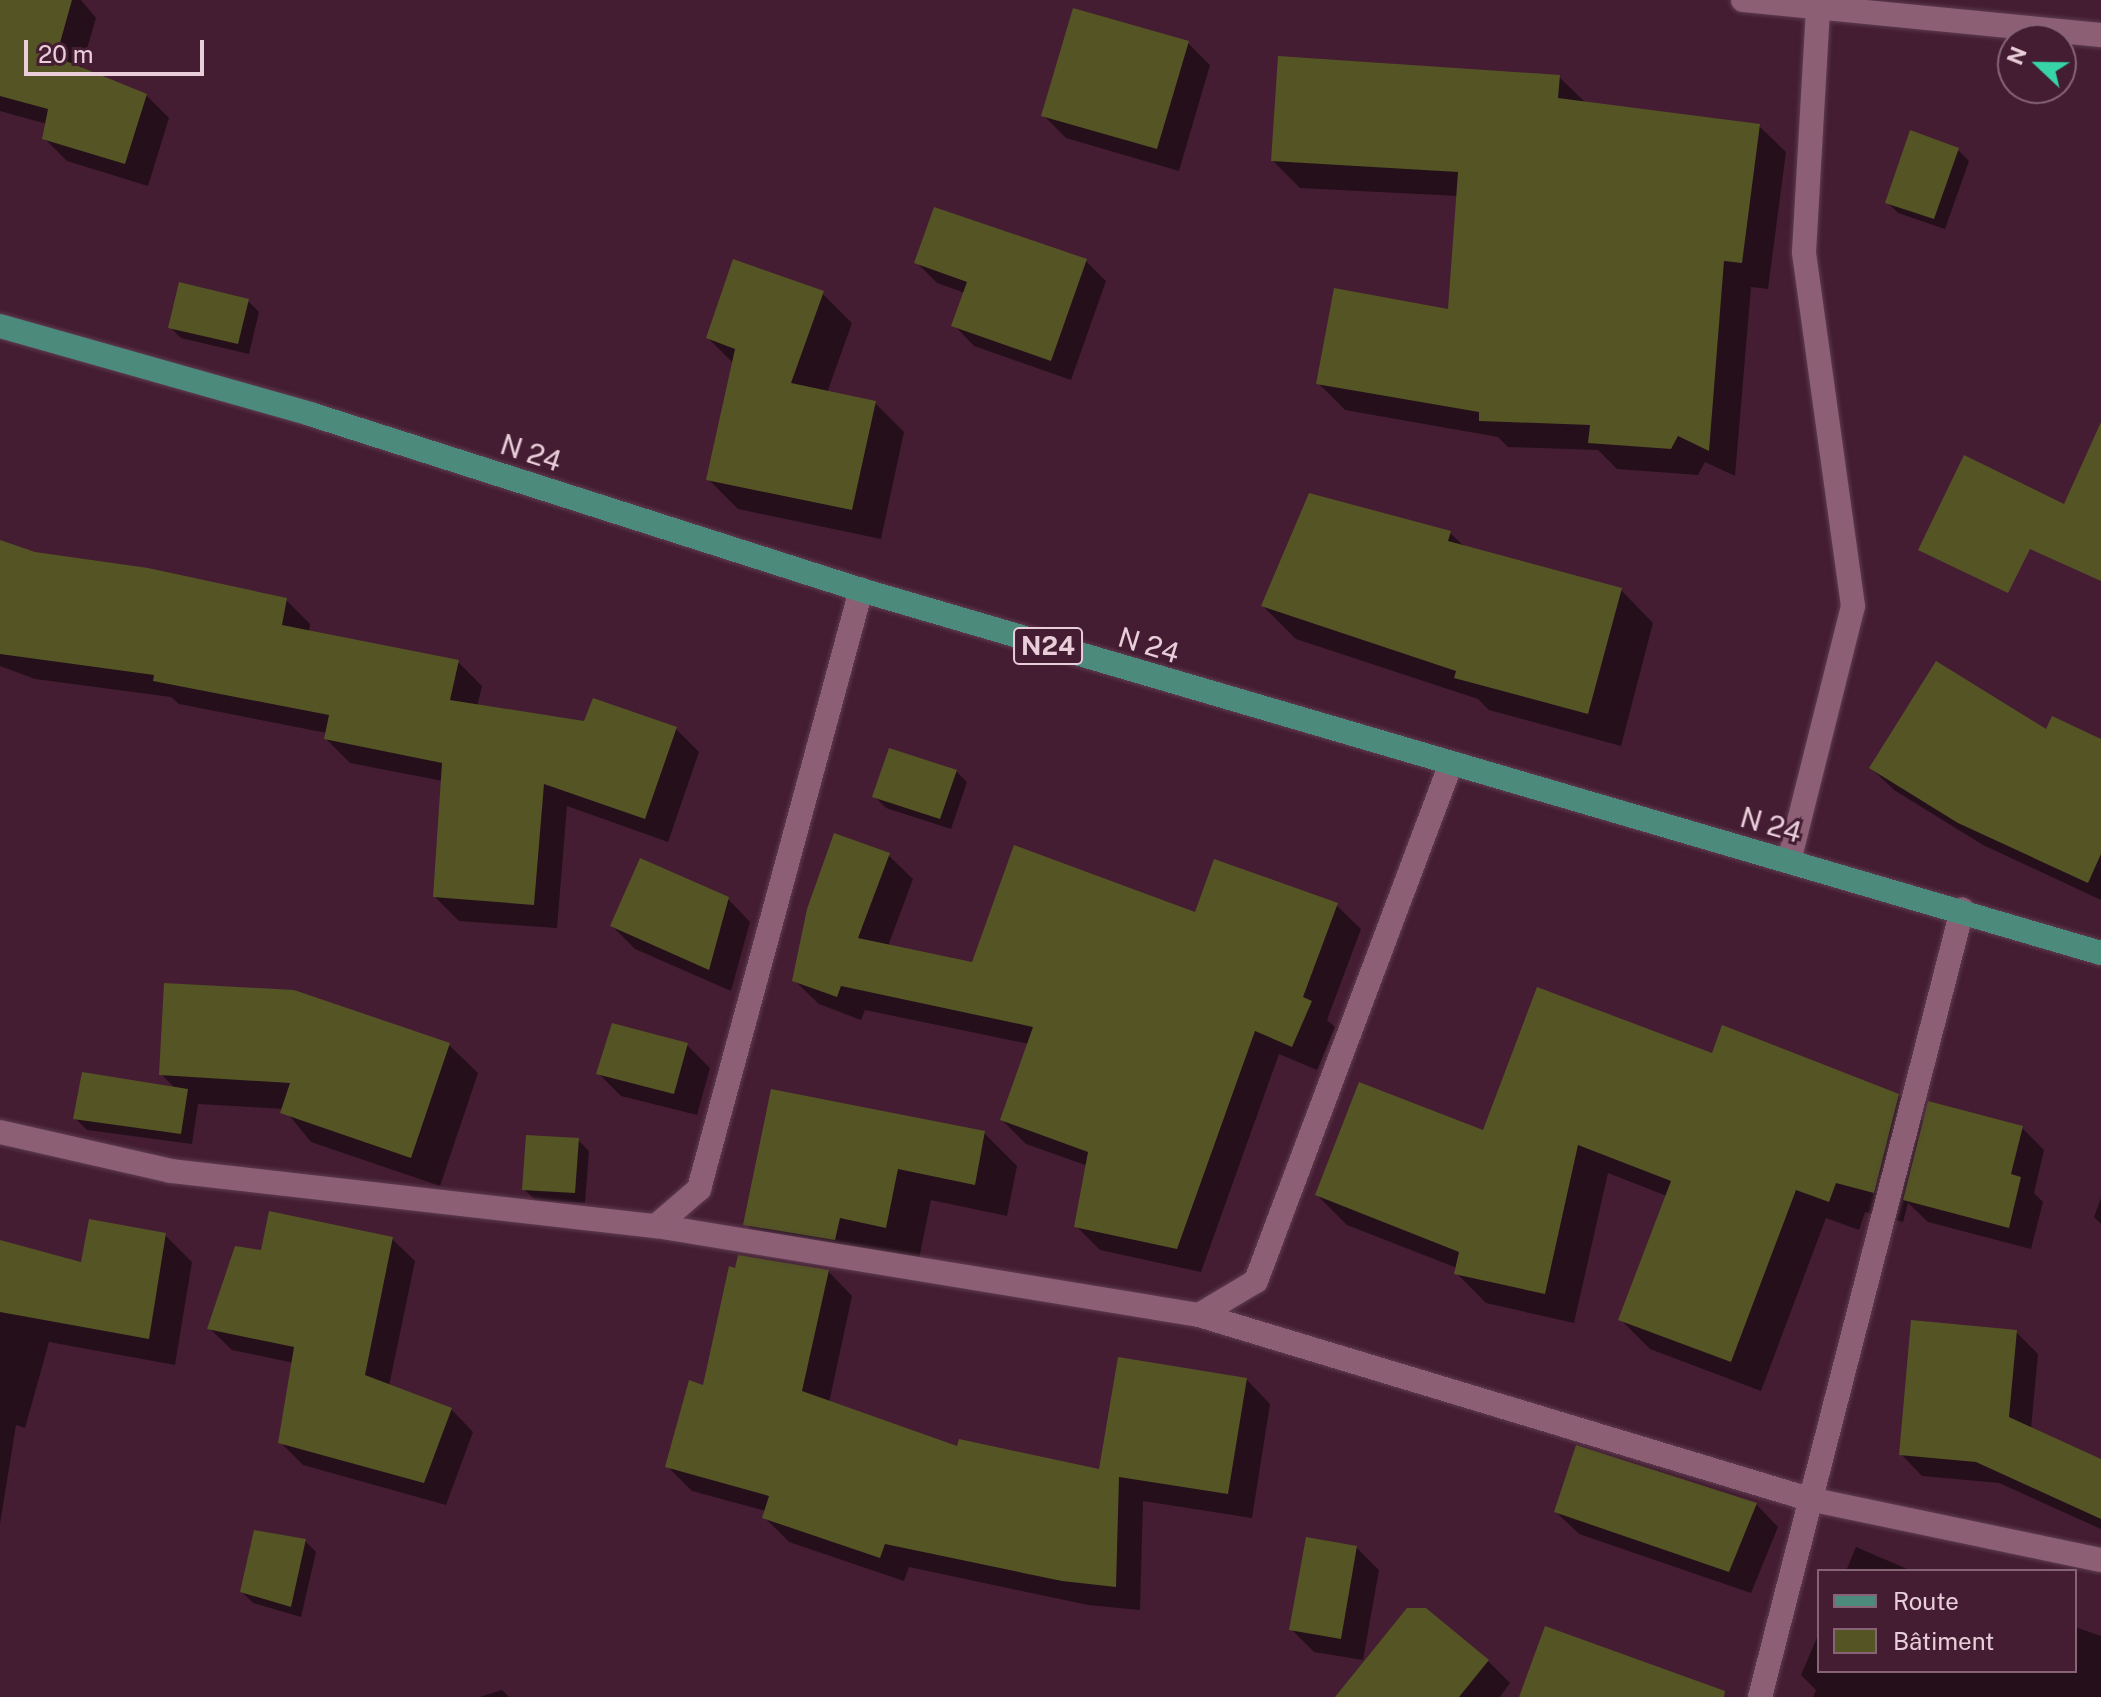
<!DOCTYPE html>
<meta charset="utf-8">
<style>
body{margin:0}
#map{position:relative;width:2101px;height:1697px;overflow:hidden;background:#441d32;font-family:"Public Sans",sans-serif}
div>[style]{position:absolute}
.shadow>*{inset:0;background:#0007}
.building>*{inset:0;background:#545425}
.roads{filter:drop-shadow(0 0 2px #5f3d50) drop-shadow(0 0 2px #5f3d50)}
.minor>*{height:24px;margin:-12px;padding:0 12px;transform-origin:12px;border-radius:12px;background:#8c5f75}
.major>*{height:24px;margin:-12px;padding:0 12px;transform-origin:12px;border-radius:12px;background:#4c8a7c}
span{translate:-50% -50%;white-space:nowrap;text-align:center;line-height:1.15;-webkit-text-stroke:6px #441d32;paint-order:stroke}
.shield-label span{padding:2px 6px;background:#441d32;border:2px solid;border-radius:6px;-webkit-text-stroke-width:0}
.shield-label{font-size:26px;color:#e9ceda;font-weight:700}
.street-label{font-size:28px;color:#e9ceda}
.legend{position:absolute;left:1817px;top:1569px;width:260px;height:104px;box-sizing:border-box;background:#441d32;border:2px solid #866475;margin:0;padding:10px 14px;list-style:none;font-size:24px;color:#e9ceda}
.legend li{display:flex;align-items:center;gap:16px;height:40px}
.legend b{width:40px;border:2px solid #866475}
.north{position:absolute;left:1997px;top:24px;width:80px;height:80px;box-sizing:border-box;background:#441d32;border:2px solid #866475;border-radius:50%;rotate:292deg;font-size:22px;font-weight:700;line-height:32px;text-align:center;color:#e9ceda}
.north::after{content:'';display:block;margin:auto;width:28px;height:36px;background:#36d4a7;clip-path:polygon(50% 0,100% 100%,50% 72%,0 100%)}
.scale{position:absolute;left:24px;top:40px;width:180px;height:36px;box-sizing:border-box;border:4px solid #e9ceda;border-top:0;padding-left:10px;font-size:24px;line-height:28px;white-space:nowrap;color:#e9ceda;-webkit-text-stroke:6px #441d32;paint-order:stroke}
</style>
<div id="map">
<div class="shadow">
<div style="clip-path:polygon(0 0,81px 0,96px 18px,81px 69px,146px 95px,169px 118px,148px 186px,67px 161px,44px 138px,47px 124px,0 111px)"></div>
<div style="clip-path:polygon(1188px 43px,1210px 65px,1179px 171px,1066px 138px,1044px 116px)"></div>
<div style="clip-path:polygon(1559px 77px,1586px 103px,1759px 126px,1786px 152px,1768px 289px,1751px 287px,1735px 476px,1705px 462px,1698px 475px,1617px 469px,1598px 450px,1508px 447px,1498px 437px,1345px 410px,1318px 383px,1450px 311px,1458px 196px,1300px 188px,1273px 161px)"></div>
<div style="clip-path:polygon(1958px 150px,1969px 161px,1945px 229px,1898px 213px,1887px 202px)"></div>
<div style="clip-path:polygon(1086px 261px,1106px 281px,1071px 380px,974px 346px,954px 325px,965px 293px,937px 283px,917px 263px)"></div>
<div style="clip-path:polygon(822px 293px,852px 323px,827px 393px,875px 403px,904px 432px,881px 539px,738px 509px,709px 480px,734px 364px,708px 338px)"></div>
<div style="clip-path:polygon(248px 301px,259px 312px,249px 354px,181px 338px,170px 327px)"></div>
<div style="clip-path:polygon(1450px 533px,1466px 548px,1621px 590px,1653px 623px,1621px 746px,1489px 710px,1478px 699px,1296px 639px,1263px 606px)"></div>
<div style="clip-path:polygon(0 542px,34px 554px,286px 600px,310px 624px,309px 632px,458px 662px,482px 686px,477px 707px,586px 724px,675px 728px,699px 752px,668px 842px,567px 806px,557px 928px,459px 921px,435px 897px,443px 781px,350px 763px,326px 739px,327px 733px,179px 704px,171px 697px,35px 679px,0 666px)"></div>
<div style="clip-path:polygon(2047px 732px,2101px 741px,2101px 900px,1983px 845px,1894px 790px,1871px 768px)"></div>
<div style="clip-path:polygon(956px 771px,967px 782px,951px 829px,886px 808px,875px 797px)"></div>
<div style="clip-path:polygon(888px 855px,913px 879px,888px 946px,973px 964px,1196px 914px,1336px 905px,1361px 929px,1327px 1020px,1335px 1027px,1317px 1070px,1279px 1054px,1201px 1272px,1100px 1250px,1076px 1226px,1088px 1166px,1026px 1144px,1002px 1120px,1029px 1044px,865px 1010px,861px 1020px,819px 1004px,794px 980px)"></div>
<div style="clip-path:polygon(728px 899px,750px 922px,731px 991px,635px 949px,612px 926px)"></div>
<div style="clip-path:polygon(449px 1045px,478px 1073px,440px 1186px,311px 1142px,284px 1109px,198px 1104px,192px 1144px,87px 1130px,76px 1119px,175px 1088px,161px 1074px)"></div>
<div style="clip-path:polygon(687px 1045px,710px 1068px,697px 1115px,621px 1096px,599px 1074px)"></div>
<div style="clip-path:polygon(1713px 1056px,1898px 1095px,1925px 1122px,2022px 1128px,2044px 1150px,2034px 1193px,2043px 1202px,2031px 1249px,1928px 1222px,1908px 1203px,1903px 1222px,1865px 1212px,1859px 1230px,1826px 1218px,1761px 1391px,1650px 1349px,1620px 1319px,1667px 1196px,1608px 1173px,1574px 1323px,1486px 1303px,1456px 1273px,1457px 1268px,1347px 1225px,1317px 1195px)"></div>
<div style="clip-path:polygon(984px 1133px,1017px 1166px,1007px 1216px,931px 1200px,919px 1259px,779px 1257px,746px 1224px)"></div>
<div style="clip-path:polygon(578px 1140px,589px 1151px,585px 1203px,535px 1200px,524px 1189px)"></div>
<div style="clip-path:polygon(2101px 1198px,2101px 1224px,2094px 1217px)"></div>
<div style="clip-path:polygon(165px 1235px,192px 1262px,175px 1365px,49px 1342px,25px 1428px,16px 1425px,0 1524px,0 1242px,83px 1265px)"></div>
<div style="clip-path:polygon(392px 1239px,415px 1261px,389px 1386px,451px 1409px,473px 1432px,446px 1505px,303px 1465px,280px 1442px,294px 1363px,232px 1350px,209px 1328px,263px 1253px)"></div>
<div style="clip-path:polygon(828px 1271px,852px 1296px,829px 1403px,959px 1449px,1101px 1472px,1246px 1379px,1270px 1404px,1252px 1518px,1143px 1501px,1140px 1610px,1088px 1605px,909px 1567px,904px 1581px,789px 1542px,764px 1517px,766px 1511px,692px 1491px,667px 1466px,704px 1387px)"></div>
<div style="clip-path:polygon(2016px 1332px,2038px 1354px,2031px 1429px,2101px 1462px,2101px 1529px,1999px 1483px,1922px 1476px,1901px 1454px)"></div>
<div style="clip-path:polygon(1756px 1504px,1778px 1527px,1751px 1593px,1579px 1534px,1556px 1512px)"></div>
<div style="clip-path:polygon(305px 1541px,316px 1552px,301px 1617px,253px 1603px,242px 1592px)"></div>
<div style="clip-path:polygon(1356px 1547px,1379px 1570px,1363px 1660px,1314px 1652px,1291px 1629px)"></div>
<div style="clip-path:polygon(1856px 1547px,1912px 1571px,1846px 1571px)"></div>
<div style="clip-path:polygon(2075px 1627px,2101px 1636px,2101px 1697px,1813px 1697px,1816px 1690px,1801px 1675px,1819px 1633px,1819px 1671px,2075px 1671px)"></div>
<div style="clip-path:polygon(1488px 1661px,1510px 1683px,1500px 1697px,1337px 1697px)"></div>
<div style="clip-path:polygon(502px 1690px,509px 1697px,480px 1697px)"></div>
</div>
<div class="building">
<div style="clip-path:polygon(0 0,72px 0,56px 57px,147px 94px,125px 164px,42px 139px,48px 109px,0 96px)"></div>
<div style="clip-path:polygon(1073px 8px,1189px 41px,1157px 149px,1041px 116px)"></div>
<div style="clip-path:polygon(1278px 56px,1560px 75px,1558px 98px,1760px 124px,1742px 263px,1724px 261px,1709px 451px,1678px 436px,1671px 449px,1588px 443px,1590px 425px,1479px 421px,1479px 412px,1316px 384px,1334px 288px,1448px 309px,1458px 172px,1271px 161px)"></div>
<div style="clip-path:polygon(1910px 130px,1959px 148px,1934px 219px,1885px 203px)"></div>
<div style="clip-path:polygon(934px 207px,1087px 259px,1051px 361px,951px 326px,967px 282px,914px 263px)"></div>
<div style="clip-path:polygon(733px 259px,824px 291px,791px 383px,876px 401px,852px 510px,706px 480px,735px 349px,706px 338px)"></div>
<div style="clip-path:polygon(179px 282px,249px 299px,238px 344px,168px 328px)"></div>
<div style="clip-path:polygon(2101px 422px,2101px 581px,2030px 549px,2008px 593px,1918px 550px,1964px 455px,2064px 504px)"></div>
<div style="clip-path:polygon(1309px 493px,1451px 531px,1448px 541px,1622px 588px,1588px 714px,1454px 678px,1456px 671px,1261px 606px)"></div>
<div style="clip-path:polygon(0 540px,35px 552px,148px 568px,287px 598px,282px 625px,459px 660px,450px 700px,584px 721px,593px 698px,677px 727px,645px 819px,544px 784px,534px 905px,433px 897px,442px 763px,324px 739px,329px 715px,153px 681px,154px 675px,0 654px)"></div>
<div style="clip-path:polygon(1936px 661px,2046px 729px,2052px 716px,2101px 739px,2101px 854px,2088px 883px,1958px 823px,1869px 768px)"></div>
<div style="clip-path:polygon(889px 748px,957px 770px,940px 819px,872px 797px)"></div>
<div style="clip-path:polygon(834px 833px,890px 853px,858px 938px,972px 962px,1014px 845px,1195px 912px,1214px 859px,1338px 903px,1303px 997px,1312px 1001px,1292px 1047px,1255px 1031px,1177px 1249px,1074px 1227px,1088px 1152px,1000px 1120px,1033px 1027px,841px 986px,837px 997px,792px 981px,807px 909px)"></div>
<div style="clip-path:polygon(640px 858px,729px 897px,709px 970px,610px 926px)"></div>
<div style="clip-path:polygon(164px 983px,294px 990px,450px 1043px,411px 1158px,280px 1113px,290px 1083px,159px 1075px)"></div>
<div style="clip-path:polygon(1537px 987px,1712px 1053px,1722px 1025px,1899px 1094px,1874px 1193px,1836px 1183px,1829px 1202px,1796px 1190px,1731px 1362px,1618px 1320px,1671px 1181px,1578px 1145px,1545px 1294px,1454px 1274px,1459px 1252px,1315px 1195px,1359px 1082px,1483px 1130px)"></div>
<div style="clip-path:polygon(612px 1023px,688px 1043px,674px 1094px,596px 1074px)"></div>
<div style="clip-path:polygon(82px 1072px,188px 1089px,181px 1134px,73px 1119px)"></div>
<div style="clip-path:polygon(771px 1089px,985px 1131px,975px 1185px,898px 1169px,886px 1228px,840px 1218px,835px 1240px,743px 1225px)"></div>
<div style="clip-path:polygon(1928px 1101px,2023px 1126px,2011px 1174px,2021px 1177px,2009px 1228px,1903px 1200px)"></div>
<div style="clip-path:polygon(526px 1135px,579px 1138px,575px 1193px,522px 1190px)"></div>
<div style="clip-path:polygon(269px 1211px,393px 1237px,365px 1375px,452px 1408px,424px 1483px,278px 1443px,294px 1347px,207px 1329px,235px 1246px,261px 1250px)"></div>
<div style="clip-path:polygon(89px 1219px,166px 1233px,149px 1339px,0 1312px,0 1240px,81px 1262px)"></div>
<div style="clip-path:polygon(738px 1255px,829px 1270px,802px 1391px,957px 1446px,959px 1439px,1099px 1469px,1118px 1357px,1247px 1378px,1228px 1494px,1119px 1477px,1116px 1587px,1062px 1581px,885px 1544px,880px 1558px,762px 1518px,769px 1496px,665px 1467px,689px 1380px,703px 1385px,729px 1266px,735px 1268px)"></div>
<div style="clip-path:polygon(1911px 1320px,2017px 1330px,2009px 1417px,2101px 1459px,2101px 1519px,1976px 1462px,1899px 1455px)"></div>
<div style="clip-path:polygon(1576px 1445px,1757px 1503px,1729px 1572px,1554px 1512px)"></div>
<div style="clip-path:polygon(254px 1530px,306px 1539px,291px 1607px,240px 1592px)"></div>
<div style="clip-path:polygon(1306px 1537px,1357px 1546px,1341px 1639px,1289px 1630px)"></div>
<div style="clip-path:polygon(1407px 1608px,1426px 1608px,1489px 1660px,1459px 1697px,1335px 1697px)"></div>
<div style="clip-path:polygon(1545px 1626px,1725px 1691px,1724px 1697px,1519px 1697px)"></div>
</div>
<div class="roads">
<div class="minor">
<div style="left:1743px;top:0;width:360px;rotate:5.6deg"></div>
<div style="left:1789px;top:861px;width:263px;rotate:-75.9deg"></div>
<div style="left:1853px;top:606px;width:357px;rotate:-97.9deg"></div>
<div style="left:1804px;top:252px;width:244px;rotate:-86.7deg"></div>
<div style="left:0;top:1132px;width:175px;rotate:12.8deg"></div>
<div style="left:171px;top:1171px;width:488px;rotate:6.5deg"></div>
<div style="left:656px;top:1226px;width:550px;rotate:9.31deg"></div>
<div style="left:1199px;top:1315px;width:66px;rotate:-30.8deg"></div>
<div style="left:1256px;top:1281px;width:550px;rotate:-69.36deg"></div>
<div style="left:656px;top:1226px;width:57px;rotate:-40.7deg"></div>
<div style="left:699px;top:1189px;width:621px;rotate:-74.87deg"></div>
<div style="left:1199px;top:1315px;width:637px;rotate:16.79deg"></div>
<div style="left:1809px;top:1499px;width:298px;rotate:11.8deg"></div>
<div style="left:1760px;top:1697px;width:813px;rotate:-75.6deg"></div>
</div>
<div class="major">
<div style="left:0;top:326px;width:322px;rotate:15.8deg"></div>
<div style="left:310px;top:414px;width:578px;rotate:17.71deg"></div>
<div style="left:861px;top:590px;width:1292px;rotate:16.32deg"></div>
</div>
</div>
<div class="shield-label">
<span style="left:1048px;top:646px">N24</span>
</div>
<div class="street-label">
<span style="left:531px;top:453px;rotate:18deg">N 24</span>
<span style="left:1149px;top:645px;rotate:17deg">N 24</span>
<span style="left:1771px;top:825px;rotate:16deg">N 24</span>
</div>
<ul class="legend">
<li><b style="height:10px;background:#4c8a7c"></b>Route</li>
<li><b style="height:22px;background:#545425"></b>Bâtiment</li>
</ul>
<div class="north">N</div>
<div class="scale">20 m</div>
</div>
